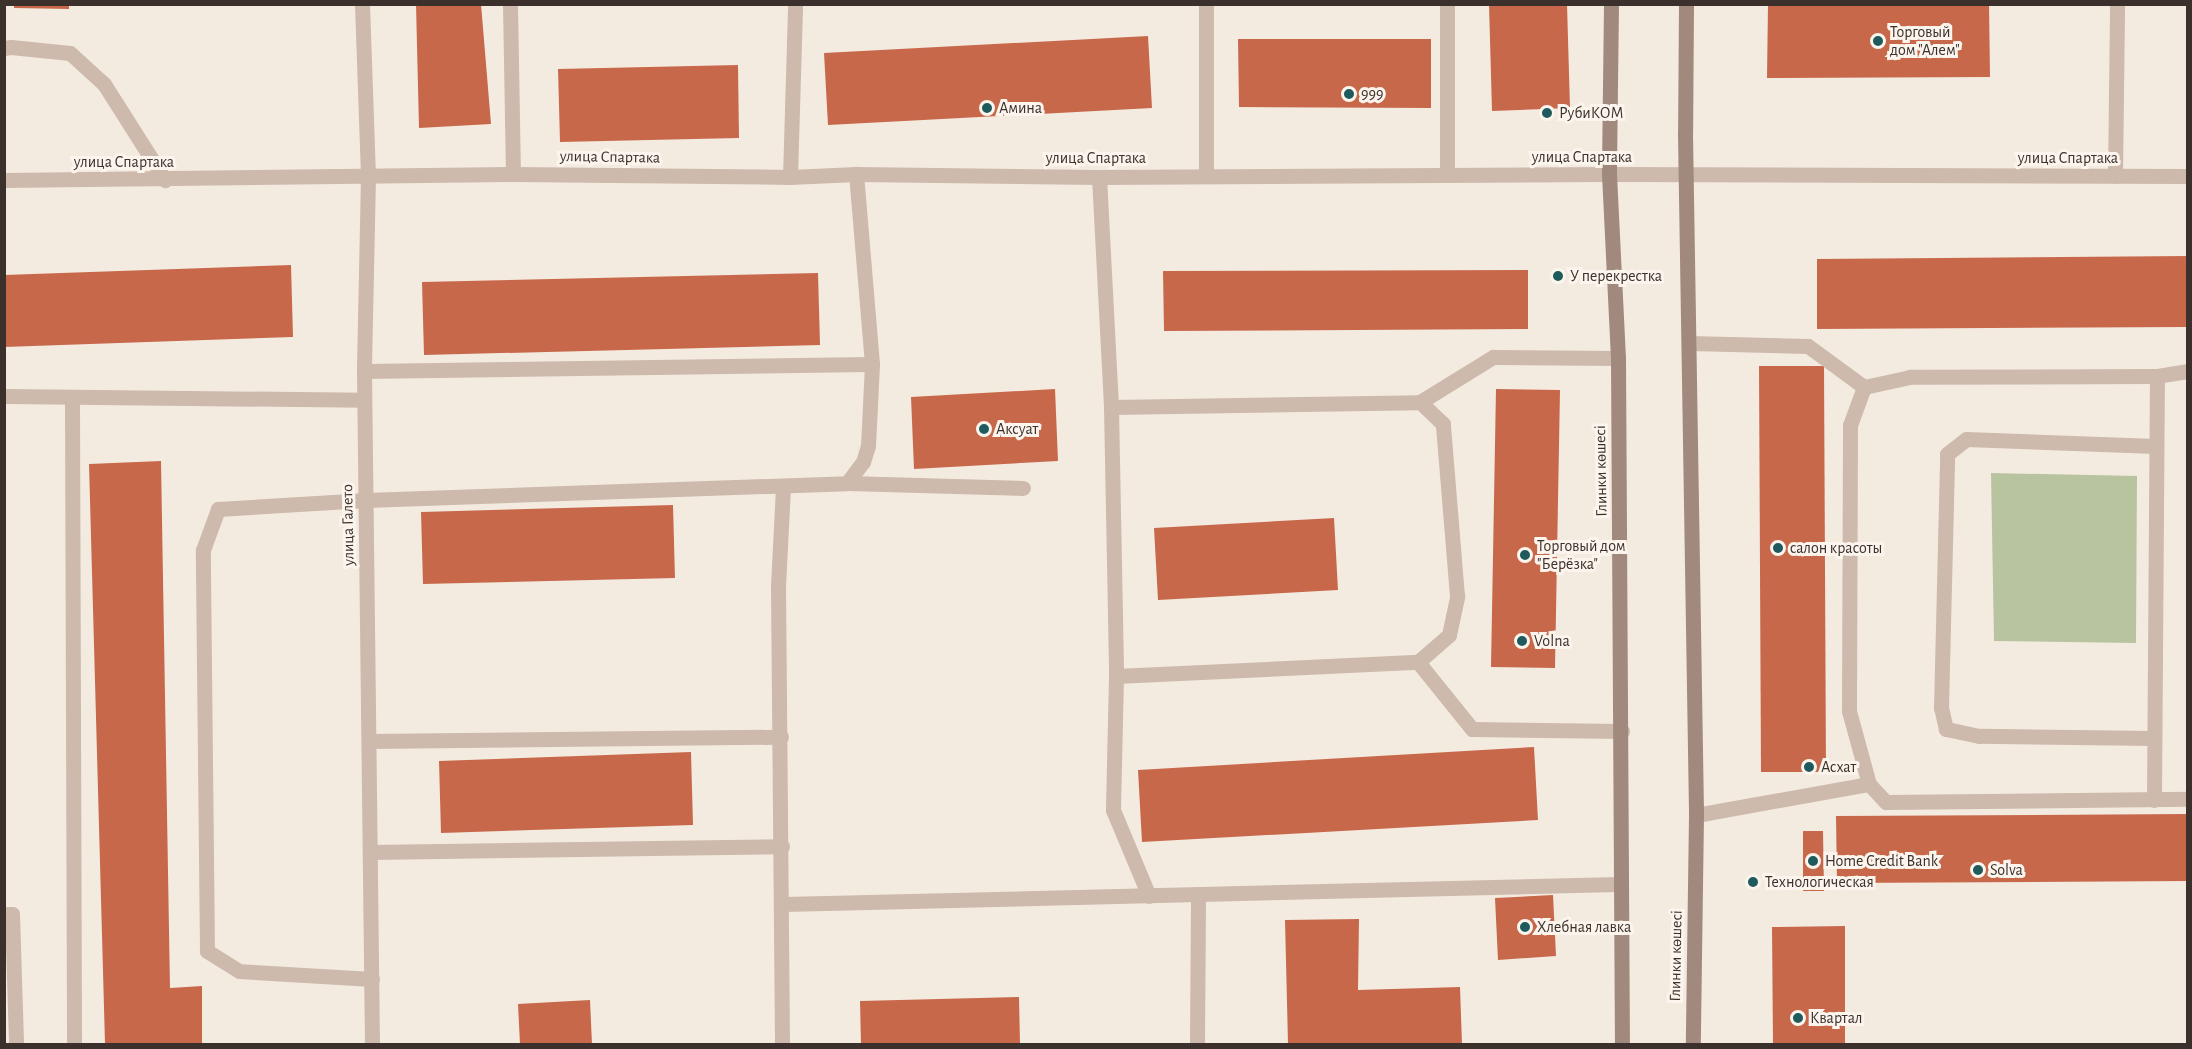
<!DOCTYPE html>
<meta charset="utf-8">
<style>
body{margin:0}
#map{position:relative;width:2192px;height:1049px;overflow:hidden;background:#f4ebe0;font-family:"Alegreya Sans",sans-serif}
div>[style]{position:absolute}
.green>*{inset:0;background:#b8c4a0}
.building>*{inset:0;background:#c8684b}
.service>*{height:15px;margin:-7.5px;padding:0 7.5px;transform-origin:7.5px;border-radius:7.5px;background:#cdbaac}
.minor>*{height:15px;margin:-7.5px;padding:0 7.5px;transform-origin:7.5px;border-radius:7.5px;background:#cdbaac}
.secondary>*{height:15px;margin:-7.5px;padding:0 7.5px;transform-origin:7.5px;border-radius:7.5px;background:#a1897d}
.dots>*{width:16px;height:16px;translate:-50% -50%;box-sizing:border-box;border:3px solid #fbf5ed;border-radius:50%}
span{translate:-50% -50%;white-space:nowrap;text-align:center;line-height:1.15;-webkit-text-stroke:6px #fbf5ed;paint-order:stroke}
.poi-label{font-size:16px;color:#3b302b}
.left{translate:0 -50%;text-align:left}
.street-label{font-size:16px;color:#3b302b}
.frame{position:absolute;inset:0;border:6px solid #3b302b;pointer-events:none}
</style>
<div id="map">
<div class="green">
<div style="clip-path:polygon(1991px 473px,2137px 476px,2136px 643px,1994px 641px)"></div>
</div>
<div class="building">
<div style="clip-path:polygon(14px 4px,69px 4px,69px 9px,14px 8px)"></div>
<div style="clip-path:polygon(416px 4px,481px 4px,491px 124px,419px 128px)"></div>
<div style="clip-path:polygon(1489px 4px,1567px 4px,1570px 108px,1492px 111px)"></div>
<div style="clip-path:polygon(1768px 4px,1989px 4px,1990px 77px,1767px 78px)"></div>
<div style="clip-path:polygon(1148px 36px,1152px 108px,828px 125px,824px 53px)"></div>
<div style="clip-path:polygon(1238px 39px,1431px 39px,1431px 108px,1239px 107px)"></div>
<div style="clip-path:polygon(738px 65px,739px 138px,560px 142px,558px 69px)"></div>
<div style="clip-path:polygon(2188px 256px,2188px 327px,1817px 329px,1817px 259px)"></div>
<div style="clip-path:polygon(291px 265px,293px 337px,4px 347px,4px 275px)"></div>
<div style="clip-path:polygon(1528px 270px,1528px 329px,1164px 331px,1163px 271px)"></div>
<div style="clip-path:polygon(818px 273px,820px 345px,424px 355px,422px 282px)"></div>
<div style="clip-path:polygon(1759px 366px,1824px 366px,1826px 772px,1761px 772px)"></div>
<div style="clip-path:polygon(1055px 389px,1058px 461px,914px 469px,911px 397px)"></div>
<div style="clip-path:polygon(1496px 389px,1560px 390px,1555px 668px,1491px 667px)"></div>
<div style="clip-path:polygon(161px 461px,170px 988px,202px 986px,202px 1044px,105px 1044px,89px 464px)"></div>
<div style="clip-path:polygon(673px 505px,675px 578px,423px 584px,421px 512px)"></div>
<div style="clip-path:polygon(1334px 518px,1338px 590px,1158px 600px,1154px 528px)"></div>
<div style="clip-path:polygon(1534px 747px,1538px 820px,1142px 842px,1138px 770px)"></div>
<div style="clip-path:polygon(691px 752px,693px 825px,441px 833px,439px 761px)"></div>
<div style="clip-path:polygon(2188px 814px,2188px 881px,1837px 883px,1836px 816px)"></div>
<div style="clip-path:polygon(1803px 831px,1823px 831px,1824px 891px,1803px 891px)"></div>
<div style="clip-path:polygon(1553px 895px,1556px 956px,1498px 960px,1495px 898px)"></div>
<div style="clip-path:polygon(1359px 919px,1358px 990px,1460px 987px,1462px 1044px,1288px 1044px,1285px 920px)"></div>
<div style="clip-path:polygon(1845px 926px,1845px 1044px,1773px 1044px,1772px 927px)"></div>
<div style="clip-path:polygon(1019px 997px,1020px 1044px,861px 1044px,860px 1001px)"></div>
<div style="clip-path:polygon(590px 1000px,592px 1044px,520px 1044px,518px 1004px)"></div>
</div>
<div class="service">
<div style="left:510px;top:4px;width:170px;rotate:89deg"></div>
<div style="left:1447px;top:4px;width:171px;rotate:90deg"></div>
<div style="left:4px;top:48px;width:7px;rotate:-8deg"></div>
<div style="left:11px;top:47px;width:59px;rotate:5.8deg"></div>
<div style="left:70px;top:53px;width:46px;rotate:42.4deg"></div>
<div style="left:104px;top:84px;width:114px;rotate:57.6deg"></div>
<div style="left:1206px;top:175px;width:171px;rotate:-90deg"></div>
<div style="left:2115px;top:176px;width:172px;rotate:-89.3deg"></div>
<div style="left:790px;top:177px;width:173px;rotate:-88.3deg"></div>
<div style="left:1099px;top:177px;width:230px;rotate:87deg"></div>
<div style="left:1111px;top:407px;width:269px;rotate:88.9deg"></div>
<div style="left:1116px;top:676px;width:134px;rotate:91.3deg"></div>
<div style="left:1113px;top:810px;width:93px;rotate:67.3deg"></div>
<div style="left:1689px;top:343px;width:119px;rotate:1.4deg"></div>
<div style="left:1808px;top:346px;width:69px;rotate:36.2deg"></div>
<div style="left:364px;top:371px;width:508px;rotate:-0.79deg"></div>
<div style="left:2188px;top:371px;width:31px;rotate:171deg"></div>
<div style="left:2157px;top:376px;width:247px;rotate:179.8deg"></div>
<div style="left:1910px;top:377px;width:47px;rotate:167.7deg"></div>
<div style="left:1864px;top:387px;width:40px;rotate:110.2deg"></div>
<div style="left:1850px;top:425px;width:286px;rotate:90.2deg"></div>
<div style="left:1849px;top:711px;width:76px;rotate:74.7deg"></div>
<div style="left:1869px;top:784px;width:25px;rotate:47deg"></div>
<div style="left:1886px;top:802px;width:302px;rotate:-0.6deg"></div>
<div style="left:4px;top:396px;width:360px;rotate:0.6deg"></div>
<div style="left:72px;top:397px;width:647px;rotate:89.82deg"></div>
<div style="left:1111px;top:407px;width:309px;rotate:-0.9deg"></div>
<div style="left:1420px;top:402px;width:86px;rotate:-31.7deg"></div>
<div style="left:1493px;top:357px;width:125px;rotate:0.5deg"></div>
<div style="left:847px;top:483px;width:26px;rotate:-53deg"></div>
<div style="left:863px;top:462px;width:17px;rotate:-73deg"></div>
<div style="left:868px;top:446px;width:82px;rotate:-87.2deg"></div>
<div style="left:872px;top:364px;width:191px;rotate:-94.8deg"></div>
<div style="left:1418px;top:662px;width:41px;rotate:-41.1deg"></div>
<div style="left:1449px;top:635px;width:40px;rotate:-78deg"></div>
<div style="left:1457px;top:596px;width:173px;rotate:-94.7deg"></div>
<div style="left:1443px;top:424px;width:32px;rotate:-136deg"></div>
<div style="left:1116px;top:676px;width:302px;rotate:-2.7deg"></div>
<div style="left:1418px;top:662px;width:86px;rotate:51.1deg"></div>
<div style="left:1472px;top:729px;width:150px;rotate:0.8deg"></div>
<div style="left:2154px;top:738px;width:175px;rotate:-179.3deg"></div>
<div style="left:1979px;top:736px;width:34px;rotate:-168deg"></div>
<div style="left:1946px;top:729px;width:22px;rotate:-103deg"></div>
<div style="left:1941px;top:708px;width:254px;rotate:-88.6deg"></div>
<div style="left:1947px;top:454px;width:24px;rotate:-38deg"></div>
<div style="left:1966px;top:439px;width:190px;rotate:2.1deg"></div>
<div style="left:369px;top:741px;width:412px;rotate:-0.6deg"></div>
<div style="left:2154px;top:800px;width:424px;rotate:-89.6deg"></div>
<div style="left:1696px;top:815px;width:176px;rotate:-10.2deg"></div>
<div style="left:370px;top:852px;width:412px;rotate:-0.8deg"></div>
<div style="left:783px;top:904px;width:836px;rotate:-1.37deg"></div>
<div style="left:4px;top:914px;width:8px"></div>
<div style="left:12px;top:914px;width:130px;rotate:88.2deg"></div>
<div style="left:372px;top:979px;width:133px;rotate:-176.6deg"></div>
<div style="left:239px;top:971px;width:38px;rotate:-148deg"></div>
<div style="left:207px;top:951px;width:401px;rotate:-90.6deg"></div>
<div style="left:203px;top:550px;width:44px;rotate:-69.9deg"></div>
<div style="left:218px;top:509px;width:148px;rotate:-3.5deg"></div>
<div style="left:366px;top:500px;width:481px;rotate:-2deg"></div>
<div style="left:847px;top:483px;width:176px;rotate:1.6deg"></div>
<div style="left:782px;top:1044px;width:458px;rotate:-90.5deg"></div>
<div style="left:778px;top:586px;width:100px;rotate:-87.1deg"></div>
<div style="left:1197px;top:1044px;width:149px;rotate:-89.6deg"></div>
</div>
<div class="minor">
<div style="left:362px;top:4px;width:172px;rotate:88deg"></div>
<div style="left:368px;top:176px;width:195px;rotate:91.2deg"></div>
<div style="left:364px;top:371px;width:673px;rotate:89.32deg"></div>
<div style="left:4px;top:180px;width:509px;rotate:-0.68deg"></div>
<div style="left:513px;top:174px;width:277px;rotate:0.6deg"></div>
<div style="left:790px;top:177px;width:66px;rotate:-2.6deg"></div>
<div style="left:856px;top:174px;width:243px;rotate:0.7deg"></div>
<div style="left:1099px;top:177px;width:510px;rotate:-0.34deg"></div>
<div style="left:1609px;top:174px;width:579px;rotate:0.2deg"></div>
</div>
<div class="secondary">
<div style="left:1611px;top:4px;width:170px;rotate:90.7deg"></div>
<div style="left:1609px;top:174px;width:184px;rotate:87.2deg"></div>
<div style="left:1618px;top:358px;width:686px;rotate:89.67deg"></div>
<div style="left:1686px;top:4px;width:130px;rotate:90.4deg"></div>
<div style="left:1685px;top:134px;width:681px;rotate:89.07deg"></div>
<div style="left:1696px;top:815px;width:229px;rotate:90.8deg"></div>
</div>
<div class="dots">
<div style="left:1878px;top:41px;background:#1f5a5d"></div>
<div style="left:1349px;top:94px;background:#1f5a5d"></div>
<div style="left:987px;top:108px;background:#1f5a5d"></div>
<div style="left:1547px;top:113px;background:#1f5a5d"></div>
<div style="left:1558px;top:276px;background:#1f5a5d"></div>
<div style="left:984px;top:429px;background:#1f5a5d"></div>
<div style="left:1778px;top:548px;background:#1f5a5d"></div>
<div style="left:1525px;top:555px;background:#1f5a5d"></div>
<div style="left:1522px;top:641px;background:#1f5a5d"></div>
<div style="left:1809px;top:767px;background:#1f5a5d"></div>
<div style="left:1813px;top:861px;background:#1f5a5d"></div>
<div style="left:1978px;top:870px;background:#1f5a5d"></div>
<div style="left:1753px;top:882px;background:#1f5a5d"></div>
<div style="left:1525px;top:927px;background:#1f5a5d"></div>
<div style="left:1798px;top:1018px;background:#1f5a5d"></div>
</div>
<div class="poi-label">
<span class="left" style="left:1890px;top:41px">Торговый<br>дом "Алем"</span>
<span class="left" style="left:1361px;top:94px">999</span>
<span class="left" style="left:999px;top:108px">Амина</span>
<span class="left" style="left:1559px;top:113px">РубиКОМ</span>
<span class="left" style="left:1570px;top:276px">У перекрестка</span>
<span class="left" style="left:996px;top:429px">Аксуат</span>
<span class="left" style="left:1537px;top:555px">Торговый дом<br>"Берёзка"</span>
<span class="left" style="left:1790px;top:548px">салон красоты</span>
<span class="left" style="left:1534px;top:641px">Volna</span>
<span class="left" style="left:1821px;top:767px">Асхат</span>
<span class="left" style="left:1825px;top:861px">Home Credit Bank</span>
<span class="left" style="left:1990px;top:870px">Solva</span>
<span class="left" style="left:1765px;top:882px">Технологическая</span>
<span class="left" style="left:1537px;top:927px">Хлебная лавка</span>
<span class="left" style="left:1810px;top:1018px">Квартал</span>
</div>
<div class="street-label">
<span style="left:610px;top:157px;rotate:1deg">улица Спартака</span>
<span style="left:1582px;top:157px">улица Спартака</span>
<span style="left:1096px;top:158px">улица Спартака</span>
<span style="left:2068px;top:158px">улица Спартака</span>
<span style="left:124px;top:162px">улица Спартака</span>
<span style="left:1601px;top:471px;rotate:-91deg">Глинки көшесі</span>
<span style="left:348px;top:525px;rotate:-91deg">улица Галето</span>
<span style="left:1676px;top:956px;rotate:-89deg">Глинки көшесі</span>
</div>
<div class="frame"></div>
</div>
